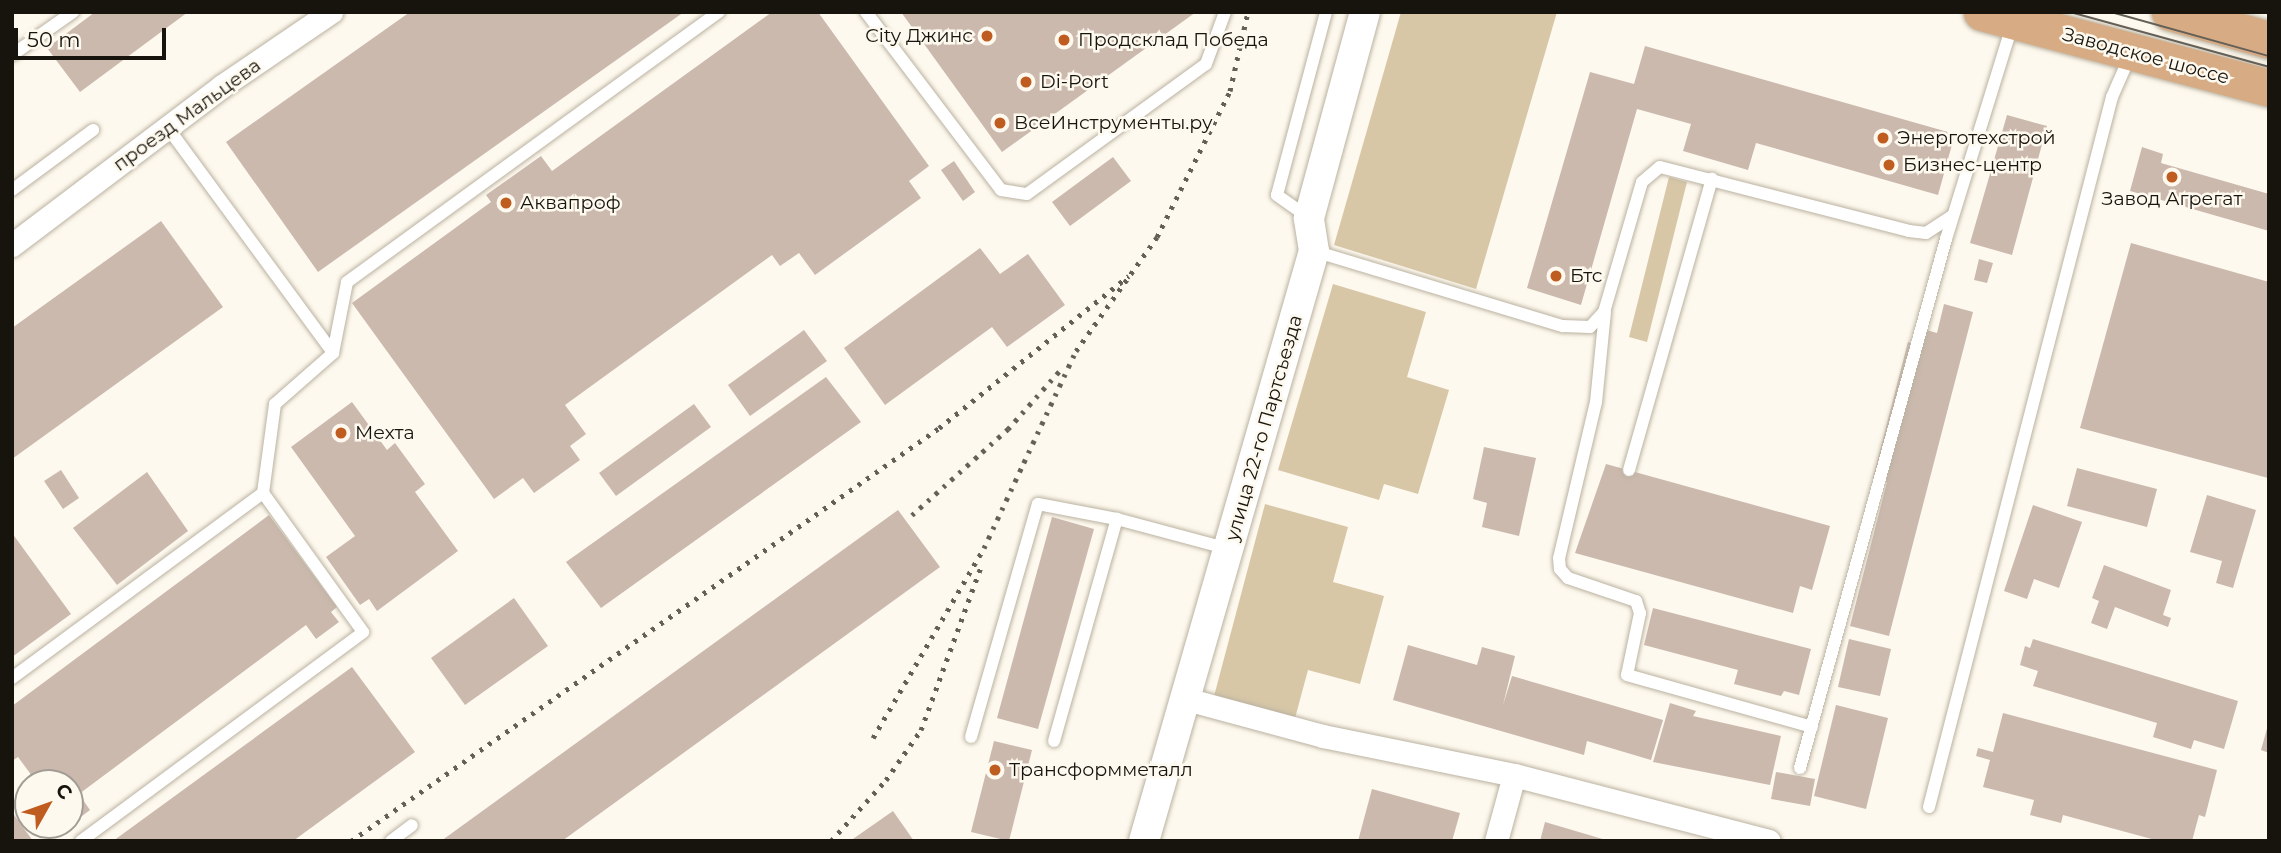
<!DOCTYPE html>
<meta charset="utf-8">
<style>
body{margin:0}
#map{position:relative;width:2281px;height:853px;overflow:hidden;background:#fef9ee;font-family:Montserrat,sans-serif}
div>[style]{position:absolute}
.green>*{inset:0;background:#d7c7a7}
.building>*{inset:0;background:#cbb9ae}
.roads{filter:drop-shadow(0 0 2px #bab2a1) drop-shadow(0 0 2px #bab2a1)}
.service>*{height:12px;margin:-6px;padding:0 6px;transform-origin:6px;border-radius:6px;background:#fff}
.minor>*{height:23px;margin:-11.5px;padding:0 11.5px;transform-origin:11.5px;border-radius:11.5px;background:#fff}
.tertiary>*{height:30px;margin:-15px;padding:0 15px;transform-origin:15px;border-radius:15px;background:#fff}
.primary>*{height:37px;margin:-18.5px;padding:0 18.5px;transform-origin:18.5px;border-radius:18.5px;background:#d7ac85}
.tram>*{height:2px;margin:-1px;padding:0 1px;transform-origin:1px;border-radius:1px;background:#646058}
.rail>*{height:5px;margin-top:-2.5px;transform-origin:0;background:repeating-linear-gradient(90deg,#646058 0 3.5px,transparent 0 10.5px)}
.dots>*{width:19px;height:19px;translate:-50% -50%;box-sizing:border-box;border:4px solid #fef9ee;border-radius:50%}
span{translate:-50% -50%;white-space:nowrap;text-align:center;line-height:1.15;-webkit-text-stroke:5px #fef9ee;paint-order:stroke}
.poi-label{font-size:19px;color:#17140e}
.right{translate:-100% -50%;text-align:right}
.left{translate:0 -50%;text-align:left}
.street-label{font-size:19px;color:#17140e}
.frame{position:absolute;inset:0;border:14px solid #17140e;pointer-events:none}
.north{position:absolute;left:14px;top:769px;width:70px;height:70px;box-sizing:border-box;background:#fef9ee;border:2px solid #a29d94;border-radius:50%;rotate:50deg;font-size:19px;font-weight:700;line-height:28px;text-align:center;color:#17140e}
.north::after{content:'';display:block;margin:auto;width:24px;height:32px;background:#bf5d21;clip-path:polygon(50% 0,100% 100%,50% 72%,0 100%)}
.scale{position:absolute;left:14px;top:28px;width:152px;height:32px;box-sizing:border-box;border:4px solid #17140e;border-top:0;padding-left:9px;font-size:21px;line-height:24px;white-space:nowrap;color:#17140e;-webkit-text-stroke:5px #fef9ee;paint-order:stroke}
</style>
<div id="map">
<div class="green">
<div style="clip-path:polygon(1401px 12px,1557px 12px,1476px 289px,1334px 245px)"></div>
<div style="clip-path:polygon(1669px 177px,1687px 182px,1647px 342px,1629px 337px)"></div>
<div style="clip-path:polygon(1333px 284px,1426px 312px,1407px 377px,1449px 390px,1418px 494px,1384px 484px,1379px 500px,1278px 470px)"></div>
<div style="clip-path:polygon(1265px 504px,1348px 527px,1333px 582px,1384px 596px,1360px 684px,1308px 670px,1294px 722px,1213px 700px)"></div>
</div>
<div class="building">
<div style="clip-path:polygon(95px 12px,188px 12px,80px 92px,47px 48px)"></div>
<div style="clip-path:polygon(410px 12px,684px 12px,318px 272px,226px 142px)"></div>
<div style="clip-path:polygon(772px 12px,818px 12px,929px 166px,909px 181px,921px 198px,815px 275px,799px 253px,780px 266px,772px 255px,565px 405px,586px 434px,570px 446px,580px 460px,534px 493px,523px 478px,494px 499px,352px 303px,491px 202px,486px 195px,541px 156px,552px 171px)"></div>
<div style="clip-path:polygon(901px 12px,1196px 12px,1002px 152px)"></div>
<div style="clip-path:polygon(1645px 46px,1955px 134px,1938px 195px,1756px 143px,1748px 170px,1683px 151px,1691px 124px,1637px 109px,1581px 305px,1527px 288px,1590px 72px,1634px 84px)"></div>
<div style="clip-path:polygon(2007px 115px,2047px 126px,2012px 255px,1970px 243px)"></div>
<div style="clip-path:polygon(2142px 147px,2163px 154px,2161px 163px,2269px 194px,2269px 231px,2130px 191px)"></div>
<div style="clip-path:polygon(1113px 157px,1131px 181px,1070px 226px,1052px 202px)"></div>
<div style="clip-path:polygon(954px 161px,975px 192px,963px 201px,941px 170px)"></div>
<div style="clip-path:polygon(161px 221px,223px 307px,12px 459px,12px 328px)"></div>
<div style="clip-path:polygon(2131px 243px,2269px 282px,2268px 478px,2080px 428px)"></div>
<div style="clip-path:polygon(980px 248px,1000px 274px,1028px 254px,1065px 305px,1007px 347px,992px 327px,885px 405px,844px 348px)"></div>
<div style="clip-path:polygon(1979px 259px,1993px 263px,1987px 283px,1974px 280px)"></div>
<div style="clip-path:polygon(1944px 304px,1973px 312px,1889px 636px,1850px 626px,1887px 482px,1873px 478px,1908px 342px,1915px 344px,1919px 328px,1937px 333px)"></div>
<div style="clip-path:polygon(804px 330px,827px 361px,750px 416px,728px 385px)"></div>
<div style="clip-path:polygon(826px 377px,861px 422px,601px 608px,566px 562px)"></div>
<div style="clip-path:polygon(352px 402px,387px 450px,395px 443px,425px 484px,415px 492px,458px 551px,377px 611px,369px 599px,360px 605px,326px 557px,355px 536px,291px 447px)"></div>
<div style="clip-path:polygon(694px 404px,711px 427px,616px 496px,599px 473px)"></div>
<div style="clip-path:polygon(1484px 447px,1536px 458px,1519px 536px,1482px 527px,1487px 503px,1473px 499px)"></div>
<div style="clip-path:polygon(1606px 464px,1830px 526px,1812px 590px,1800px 586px,1793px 613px,1575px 553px)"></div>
<div style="clip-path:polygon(2077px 468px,2157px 489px,2147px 527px,2067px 506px)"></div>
<div style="clip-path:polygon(61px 470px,79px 498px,63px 509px,44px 481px)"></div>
<div style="clip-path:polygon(147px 472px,188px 531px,117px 585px,73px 528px)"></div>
<div style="clip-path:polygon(2207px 495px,2256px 510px,2233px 588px,2216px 583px,2222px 561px,2190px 552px)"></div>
<div style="clip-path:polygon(2033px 505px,2082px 522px,2059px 588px,2034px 579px,2027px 599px,2004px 591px)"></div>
<div style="clip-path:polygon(898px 510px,940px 567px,562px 841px,441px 841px)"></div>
<div style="clip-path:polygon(269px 515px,337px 607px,331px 612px,339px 622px,316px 639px,306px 625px,79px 794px,90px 810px,70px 825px,70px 783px,53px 783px,45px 773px,35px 780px,18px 757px,12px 761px,12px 706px)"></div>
<div style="clip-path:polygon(1052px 517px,1094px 529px,1038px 729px,997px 718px)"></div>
<div style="clip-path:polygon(12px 533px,71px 614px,12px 657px)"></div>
<div style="clip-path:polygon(2104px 565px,2171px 590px,2163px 615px,2171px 618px,2168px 627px,2115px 607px,2107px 629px,2091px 623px,2099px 601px,2092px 598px)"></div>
<div style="clip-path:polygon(514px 598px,548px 646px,465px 705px,431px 658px)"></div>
<div style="clip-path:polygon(1653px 608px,1811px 649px,1799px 695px,1784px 691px,1781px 696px,1734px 684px,1738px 670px,1644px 645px)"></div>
<div style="clip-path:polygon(1849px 639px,1891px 649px,1880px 696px,1838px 687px)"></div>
<div style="clip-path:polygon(2033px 639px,2238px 701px,2224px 749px,2194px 740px,2191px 749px,2153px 737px,2157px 723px,2033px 686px,2038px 671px,2020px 665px,2025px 646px,2030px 648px)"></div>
<div style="clip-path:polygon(1408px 645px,1477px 665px,1482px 647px,1515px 656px,1503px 705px,1512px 676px,1663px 720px,1651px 760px,1587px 741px,1584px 755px,1393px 700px)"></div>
<div style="clip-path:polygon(352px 667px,415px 752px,293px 841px,113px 841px)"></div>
<div style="clip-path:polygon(1670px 703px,1696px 711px,1693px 716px,1781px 736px,1770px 785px,1653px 762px)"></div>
<div style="clip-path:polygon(1836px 705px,1888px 718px,1866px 809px,1814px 796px)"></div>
<div style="clip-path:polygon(2003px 713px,2217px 770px,2205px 817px,2199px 815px,2192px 841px,2159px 841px,2063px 815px,2061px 823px,2030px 815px,2034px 800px,1983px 787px,1990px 760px,1976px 756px,1978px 748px,1993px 752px)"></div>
<div style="clip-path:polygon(2268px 725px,2269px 725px,2269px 753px,2261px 750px)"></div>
<div style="clip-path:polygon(994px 741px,1032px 750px,1009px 841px,971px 832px)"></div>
<div style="clip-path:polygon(1776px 772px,1815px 779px,1810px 806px,1771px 799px)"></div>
<div style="clip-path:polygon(1372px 789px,1460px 813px,1452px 841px,1358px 841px)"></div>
<div style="clip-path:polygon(893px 811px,914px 841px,850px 841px)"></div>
<div style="clip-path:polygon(12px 812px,33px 841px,12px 841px)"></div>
<div style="clip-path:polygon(1545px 822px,1606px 840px,1606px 841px,1540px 841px)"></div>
</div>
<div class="roads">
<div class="service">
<div style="left:866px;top:12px;width:223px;rotate:52.8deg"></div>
<div style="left:1001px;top:190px;width:26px;rotate:9deg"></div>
<div style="left:1027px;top:194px;width:221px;rotate:-36deg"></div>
<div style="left:1206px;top:64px;width:55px;rotate:-69.9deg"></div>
<div style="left:12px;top:55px;width:75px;rotate:-35.2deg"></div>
<div style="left:168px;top:128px;width:279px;rotate:53.7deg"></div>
<div style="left:12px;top:190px;width:101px;rotate:-36.5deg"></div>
<div style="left:1308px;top:217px;width:38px;rotate:-145deg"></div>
<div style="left:1277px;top:195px;width:189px;rotate:-75deg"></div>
<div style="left:1314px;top:251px;width:260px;rotate:16.8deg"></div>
<div style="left:1563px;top:326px;width:27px;rotate:2deg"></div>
<div style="left:1590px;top:327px;width:21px;rotate:-47deg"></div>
<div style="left:1604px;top:312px;width:135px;rotate:-73.7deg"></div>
<div style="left:1642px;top:182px;width:23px;rotate:-40deg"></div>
<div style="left:1660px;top:167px;width:257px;rotate:14.4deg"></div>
<div style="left:1909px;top:231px;width:17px;rotate:7deg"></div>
<div style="left:1926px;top:233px;width:31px;rotate:-33deg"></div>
<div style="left:1605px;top:312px;width:90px;rotate:95.7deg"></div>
<div style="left:1596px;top:402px;width:160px;rotate:103.3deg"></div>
<div style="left:1559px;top:558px;width:11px;rotate:85deg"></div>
<div style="left:1560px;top:569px;width:12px;rotate:48deg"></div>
<div style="left:1568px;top:578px;width:72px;rotate:18.7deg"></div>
<div style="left:1636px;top:601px;width:13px;rotate:72deg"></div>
<div style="left:1640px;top:613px;width:63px;rotate:101.8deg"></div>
<div style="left:1627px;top:675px;width:192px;rotate:15.7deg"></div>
<div style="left:1629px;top:470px;width:303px;rotate:-74.1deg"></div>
<div style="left:12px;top:678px;width:312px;rotate:-36.4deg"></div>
<div style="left:263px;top:493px;width:90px;rotate:-82.3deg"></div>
<div style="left:275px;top:404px;width:77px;rotate:-41.3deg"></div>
<div style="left:333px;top:353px;width:72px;rotate:-78.8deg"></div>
<div style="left:347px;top:282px;width:460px;rotate:-36deg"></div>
<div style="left:971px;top:737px;width:242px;rotate:-74deg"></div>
<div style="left:1038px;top:504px;width:80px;rotate:10.8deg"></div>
<div style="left:1117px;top:519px;width:116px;rotate:15deg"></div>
<div style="left:1054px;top:741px;width:231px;rotate:-74.2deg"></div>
<div style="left:1800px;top:768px;width:549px;rotate:-74.57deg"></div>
<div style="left:1946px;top:239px;width:227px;rotate:-72.8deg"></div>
<div style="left:1929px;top:807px;width:733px;rotate:-75.55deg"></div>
<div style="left:2112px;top:97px;width:45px;rotate:-66.3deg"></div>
<div style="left:81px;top:841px;width:351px;rotate:-36.5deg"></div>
<div style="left:363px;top:632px;width:171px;rotate:-125.7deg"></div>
<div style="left:391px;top:841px;width:26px;rotate:-37deg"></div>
</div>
<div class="minor">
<div style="left:12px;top:245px;width:263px;rotate:-37.1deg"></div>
<div style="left:222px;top:86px;width:132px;rotate:-34.2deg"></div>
<div style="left:1186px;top:699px;width:142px;rotate:15.1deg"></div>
<div style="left:1323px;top:736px;width:195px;rotate:11.5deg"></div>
<div style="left:1514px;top:775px;width:263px;rotate:14.5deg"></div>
<div style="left:1496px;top:841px;width:68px;rotate:-74.7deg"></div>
</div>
<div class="tertiary">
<div style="left:1144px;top:841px;width:614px;rotate:-73.93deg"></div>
<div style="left:1314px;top:251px;width:33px;rotate:-99deg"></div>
<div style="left:1309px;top:218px;width:213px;rotate:-74.8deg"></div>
</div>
<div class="primary">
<div style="left:1982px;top:12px;width:297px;rotate:14.8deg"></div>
<div style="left:2170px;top:12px;width:103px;rotate:15.8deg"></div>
</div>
</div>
<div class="tram">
<div style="left:2070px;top:12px;width:206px;rotate:15.4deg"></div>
<div style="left:2111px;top:12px;width:164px;rotate:15.6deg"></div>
</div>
<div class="rail">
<div style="left:912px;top:515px;width:129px;rotate:-41.9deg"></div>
<div style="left:1008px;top:429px;width:84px;rotate:-48.4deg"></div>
<div style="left:873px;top:738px;width:220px;rotate:-59.7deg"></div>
<div style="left:984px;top:548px;width:217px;rotate:-65deg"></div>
<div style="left:1076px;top:351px;width:140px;rotate:-54.6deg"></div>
<div style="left:1157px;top:237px;width:163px;rotate:-63.4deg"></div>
<div style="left:1230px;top:91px;width:81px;rotate:-77.2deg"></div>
<div style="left:351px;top:841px;width:719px;rotate:-35.08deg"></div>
<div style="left:939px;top:428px;width:243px;rotate:-38.7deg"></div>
<div style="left:831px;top:841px;width:82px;rotate:-48deg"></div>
<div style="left:886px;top:780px;width:61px;rotate:-55deg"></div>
<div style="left:921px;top:730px;width:174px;rotate:-69.8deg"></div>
</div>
<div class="dots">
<div style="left:987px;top:36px;background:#bf5d21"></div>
<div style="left:1064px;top:40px;background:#bf5d21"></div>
<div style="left:1026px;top:82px;background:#bf5d21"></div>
<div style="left:1000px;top:123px;background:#bf5d21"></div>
<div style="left:1883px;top:138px;background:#bf5d21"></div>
<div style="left:1889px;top:165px;background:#bf5d21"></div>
<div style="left:2172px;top:177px;background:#bf5d21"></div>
<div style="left:506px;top:203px;background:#bf5d21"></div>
<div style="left:1556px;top:276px;background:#bf5d21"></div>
<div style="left:341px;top:433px;background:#bf5d21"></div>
<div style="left:995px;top:770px;background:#bf5d21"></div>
</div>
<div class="poi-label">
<span class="right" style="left:973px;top:36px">City Джинс</span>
<span class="left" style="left:1078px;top:40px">Продсклад Победа</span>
<span class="left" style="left:1040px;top:82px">Di-Port</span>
<span class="left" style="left:1014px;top:123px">ВсеИнструменты.ру</span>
<span class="left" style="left:1897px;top:138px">Энерготехстрой</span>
<span class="left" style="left:1903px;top:165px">Бизнес-центр</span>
<span style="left:2172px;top:199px">Завод Агрегат</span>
<span class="left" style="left:520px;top:203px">Аквапроф</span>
<span class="left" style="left:1570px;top:276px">Бтс</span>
<span class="left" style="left:355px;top:433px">Мехта</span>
<span class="left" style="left:1009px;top:770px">Трансформметалл</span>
</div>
<div class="street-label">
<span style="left:2146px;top:56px;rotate:15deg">Заводское шоссе</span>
<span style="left:187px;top:115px;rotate:-36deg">проезд Мальцева</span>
<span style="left:1264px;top:428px;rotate:-74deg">улица 22-го Партсъезда</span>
</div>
<div class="frame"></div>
<div class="north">С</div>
<div class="scale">50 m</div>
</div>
